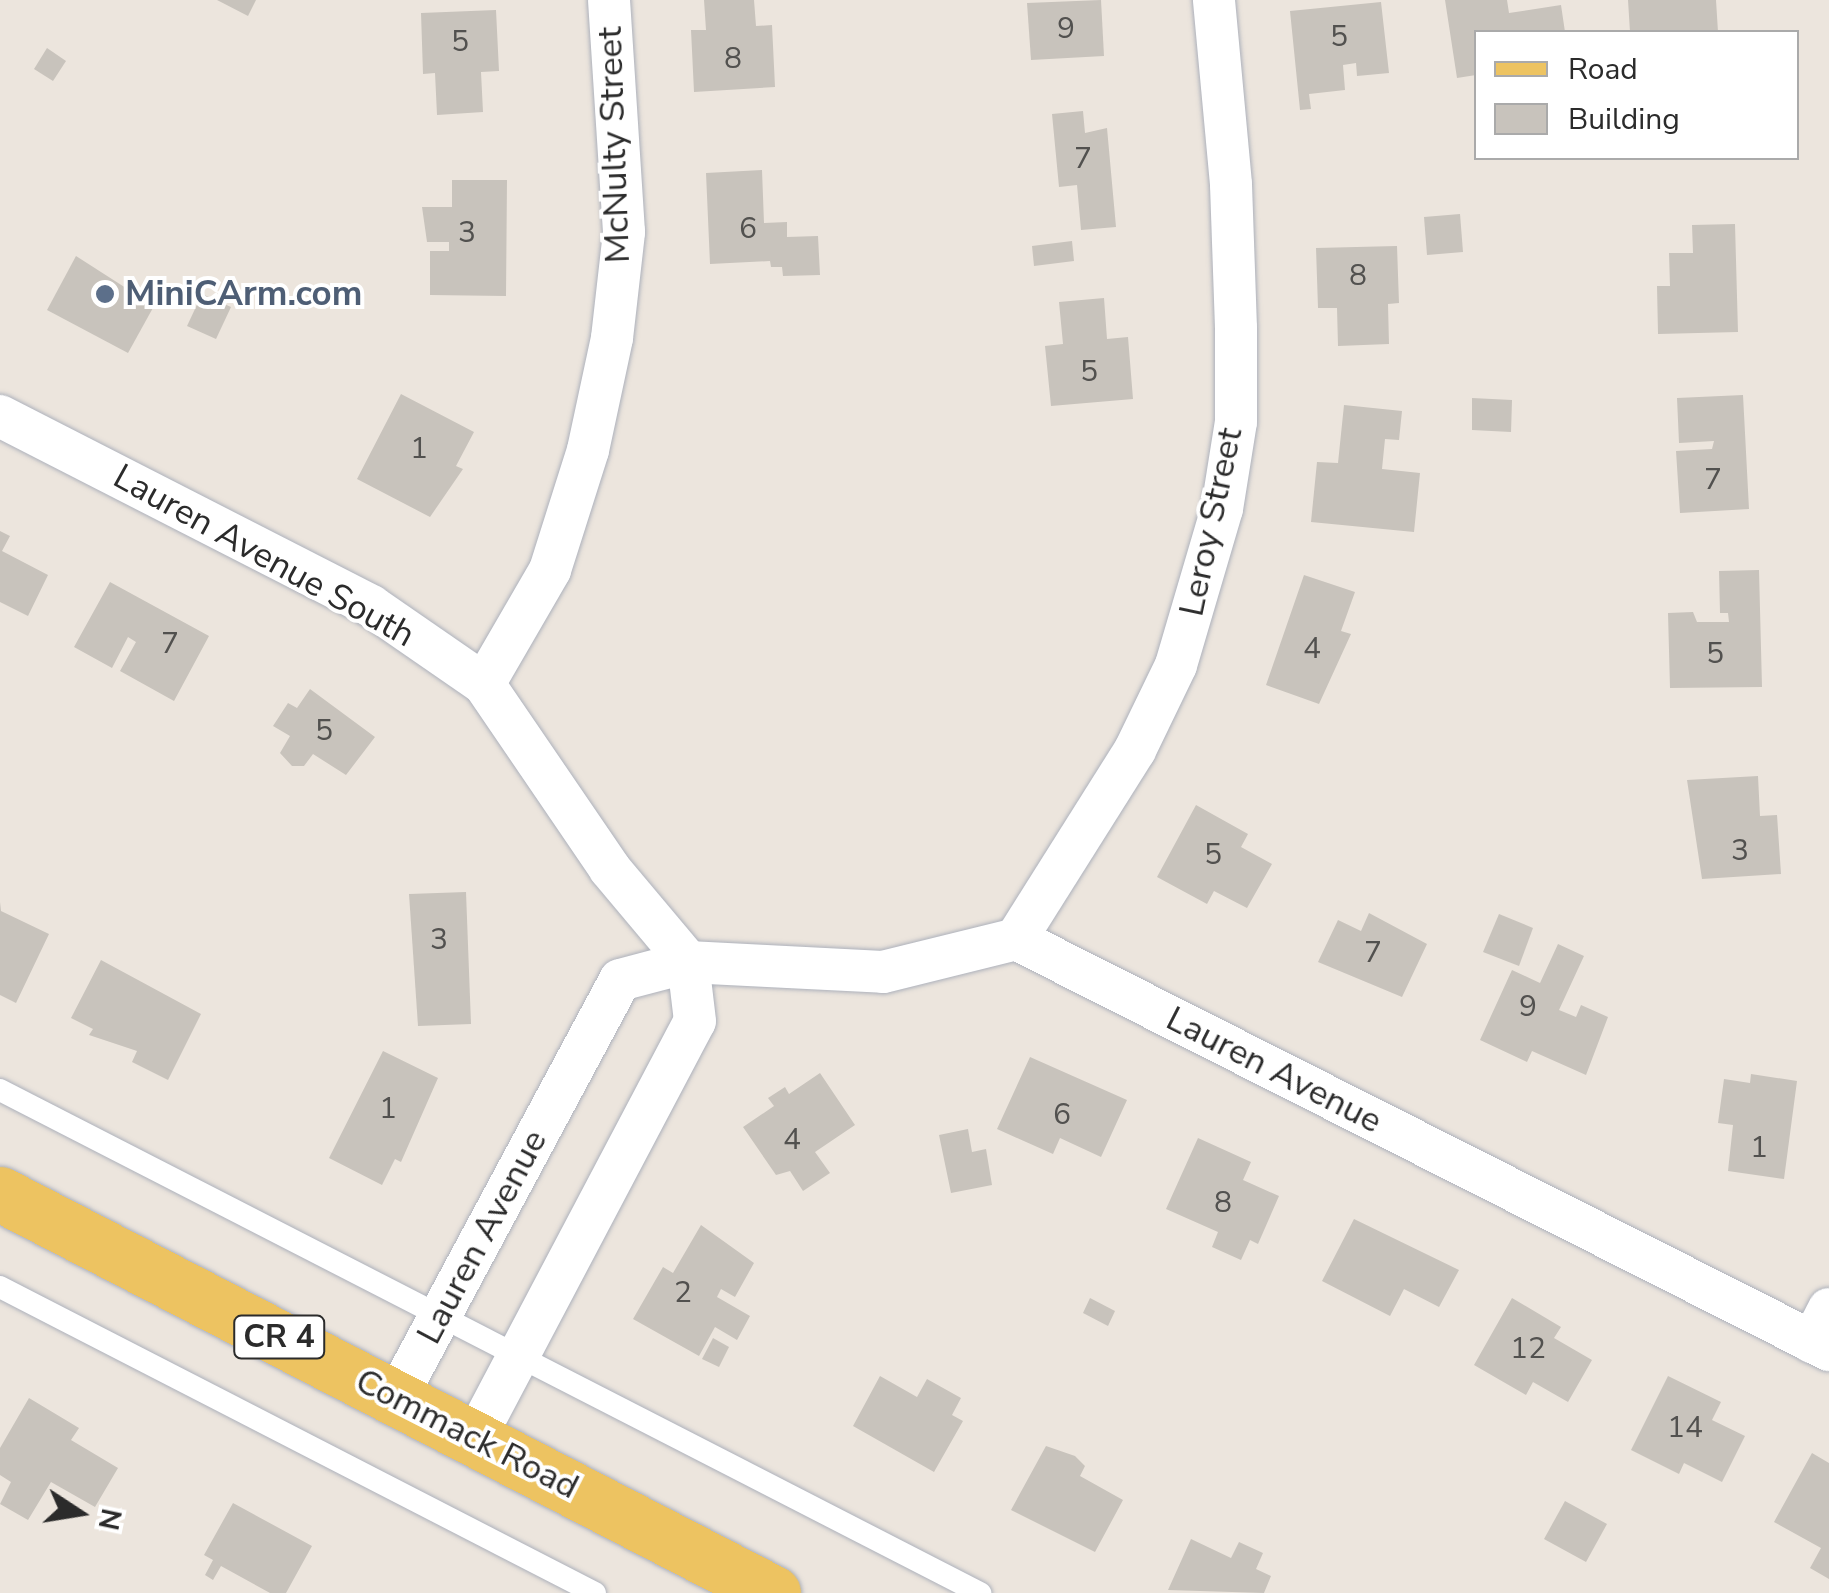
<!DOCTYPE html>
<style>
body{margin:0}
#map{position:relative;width:1829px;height:1593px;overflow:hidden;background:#ece5dd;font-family:"Nunito Sans",sans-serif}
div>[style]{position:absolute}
.building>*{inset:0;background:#c8c3bc}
.roads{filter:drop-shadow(0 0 2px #adb1bb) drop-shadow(0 0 2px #adb1bb)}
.lane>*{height:22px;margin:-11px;padding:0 11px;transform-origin:11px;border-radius:11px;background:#fff}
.street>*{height:42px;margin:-21px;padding:0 21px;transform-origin:21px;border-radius:21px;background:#fff}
.primary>*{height:55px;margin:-27.5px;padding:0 27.5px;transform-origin:27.5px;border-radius:27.5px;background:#edc361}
.dots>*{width:28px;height:28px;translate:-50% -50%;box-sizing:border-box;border:5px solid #fff;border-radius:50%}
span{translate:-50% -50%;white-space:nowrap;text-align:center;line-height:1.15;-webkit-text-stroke:8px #fff;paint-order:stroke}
.number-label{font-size:30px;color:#52514f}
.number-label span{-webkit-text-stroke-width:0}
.shield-label span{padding:2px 8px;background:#fff;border:2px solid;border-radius:8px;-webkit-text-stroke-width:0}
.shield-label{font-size:32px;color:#2b2b2b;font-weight:700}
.street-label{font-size:35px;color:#2b2b2b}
.service-label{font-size:35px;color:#4e5e75;font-weight:700}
.left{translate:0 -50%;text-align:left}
.legend{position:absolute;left:1474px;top:30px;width:325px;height:130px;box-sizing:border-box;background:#fff;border:2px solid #aaa;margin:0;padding:12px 18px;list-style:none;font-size:30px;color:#2b2b2b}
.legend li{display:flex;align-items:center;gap:20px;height:50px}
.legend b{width:50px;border:2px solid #aaa}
.north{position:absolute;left:30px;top:1463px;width:100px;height:100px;-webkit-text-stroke:8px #fff;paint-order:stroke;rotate:102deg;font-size:28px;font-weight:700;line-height:40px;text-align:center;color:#2b2b2b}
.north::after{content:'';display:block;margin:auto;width:35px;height:45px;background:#2b2b2b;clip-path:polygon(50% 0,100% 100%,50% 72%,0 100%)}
</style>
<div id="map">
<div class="building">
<div style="clip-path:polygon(217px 0,256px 0,248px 16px)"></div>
<div style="clip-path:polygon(704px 0,754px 0,756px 26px,772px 25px,775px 87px,694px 92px,691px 30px,706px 30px)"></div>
<div style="clip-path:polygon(1101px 0,1104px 56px,1031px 60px,1027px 3px)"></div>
<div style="clip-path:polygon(1445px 0,1507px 0,1509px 13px,1561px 5px,1565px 32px,1476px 32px,1476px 75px,1457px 78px)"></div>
<div style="clip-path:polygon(1628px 0,1716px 0,1718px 32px,1630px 32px)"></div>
<div style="clip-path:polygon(1381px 2px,1389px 73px,1357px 76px,1356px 63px,1343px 65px,1345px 90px,1309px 94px,1311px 109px,1300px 110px,1290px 11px)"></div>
<div style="clip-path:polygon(496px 10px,499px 71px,481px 72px,483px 112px,437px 115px,435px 73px,423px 74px,421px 13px)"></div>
<div style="clip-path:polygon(47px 48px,66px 61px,53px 81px,34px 69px)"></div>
<div style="clip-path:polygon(1083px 111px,1085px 133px,1107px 128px,1116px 227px,1081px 230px,1077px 185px,1059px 187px,1052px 114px)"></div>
<div style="clip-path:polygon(762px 170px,764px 223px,787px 222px,787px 237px,818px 236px,820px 275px,783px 276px,782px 267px,771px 267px,770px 261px,710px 264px,706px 173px)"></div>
<div style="clip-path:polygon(452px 180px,507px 180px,506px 296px,430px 295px,430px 251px,449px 251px,449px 242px,427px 242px,422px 207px,452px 207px)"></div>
<div style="clip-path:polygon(1460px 214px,1463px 252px,1427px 255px,1424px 217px)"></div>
<div style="clip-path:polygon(1735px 224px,1738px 332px,1658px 334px,1657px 286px,1670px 286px,1669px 253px,1693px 253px,1692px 225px)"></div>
<div style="clip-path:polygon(1072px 241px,1074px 261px,1034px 266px,1032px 246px)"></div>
<div style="clip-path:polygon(1397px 246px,1399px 303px,1388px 304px,1389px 344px,1338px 346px,1337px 308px,1318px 308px,1316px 248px)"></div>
<div style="clip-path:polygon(76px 256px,154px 306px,128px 353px,47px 310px)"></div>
<div style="clip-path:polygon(202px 294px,231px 307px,216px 339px,187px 326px)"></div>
<div style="clip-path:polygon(1104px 298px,1107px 339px,1128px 337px,1133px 399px,1051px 406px,1045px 346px,1063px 344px,1059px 302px)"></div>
<div style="clip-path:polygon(401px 394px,474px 432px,456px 466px,463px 469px,430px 517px,357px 479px)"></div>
<div style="clip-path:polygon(1743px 395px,1749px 509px,1680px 513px,1676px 451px,1712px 449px,1714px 441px,1679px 443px,1677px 398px)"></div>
<div style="clip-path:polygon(1472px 398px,1512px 400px,1511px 432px,1472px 430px)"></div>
<div style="clip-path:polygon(1344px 405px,1402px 411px,1399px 440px,1385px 439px,1382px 469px,1420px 473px,1414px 532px,1311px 522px,1317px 462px,1338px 463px)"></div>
<div style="clip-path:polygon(0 531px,10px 536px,2px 551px,48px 575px,28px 616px,0 602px)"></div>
<div style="clip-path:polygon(1759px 570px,1762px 687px,1670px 688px,1668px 613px,1693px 612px,1697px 622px,1729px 622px,1728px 613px,1720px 613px,1719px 571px)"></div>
<div style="clip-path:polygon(1304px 575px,1355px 592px,1341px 631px,1351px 634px,1319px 704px,1266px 685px)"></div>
<div style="clip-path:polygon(110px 582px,209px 636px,174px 701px,120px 671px,136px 642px,128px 637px,112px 668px,74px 647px)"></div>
<div style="clip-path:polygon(310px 689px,375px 737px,346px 775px,313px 754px,304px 766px,292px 766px,280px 753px,290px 736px,273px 726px,288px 703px,297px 708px)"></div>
<div style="clip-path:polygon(1758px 776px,1760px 816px,1777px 815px,1781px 874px,1702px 879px,1687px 780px)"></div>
<div style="clip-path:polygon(1196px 805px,1248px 834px,1241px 847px,1272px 864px,1247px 908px,1214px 891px,1207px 904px,1157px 877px)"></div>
<div style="clip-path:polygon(466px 892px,471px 1024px,418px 1026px,409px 894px)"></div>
<div style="clip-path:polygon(0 902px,1px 911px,49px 934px,16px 1003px,0 995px)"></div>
<div style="clip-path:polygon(1369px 913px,1427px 944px,1402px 997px,1318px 962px,1338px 920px,1361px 931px)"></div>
<div style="clip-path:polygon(1499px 914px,1533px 928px,1519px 966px,1483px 952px)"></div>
<div style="clip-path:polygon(1558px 944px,1584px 956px,1559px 1010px,1576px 1017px,1581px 1005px,1608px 1017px,1586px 1075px,1532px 1051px,1527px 1062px,1480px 1040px,1512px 970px,1540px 983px)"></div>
<div style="clip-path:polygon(101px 960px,201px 1014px,168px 1080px,132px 1062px,137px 1051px,89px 1035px,93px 1029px,71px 1018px)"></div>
<div style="clip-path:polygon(383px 1051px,438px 1078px,401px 1162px,395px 1159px,382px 1185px,329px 1158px)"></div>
<div style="clip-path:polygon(1030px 1057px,1127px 1100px,1101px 1157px,1060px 1138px,1053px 1154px,997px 1129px)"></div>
<div style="clip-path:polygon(820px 1073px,855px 1125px,815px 1152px,830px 1173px,803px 1191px,790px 1171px,776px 1175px,743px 1127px,774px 1106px,768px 1098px,785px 1087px,789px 1094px)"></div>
<div style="clip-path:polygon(1751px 1074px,1797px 1081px,1784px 1179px,1728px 1171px,1733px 1125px,1718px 1123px,1724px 1079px,1750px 1083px)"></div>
<div style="clip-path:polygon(968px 1129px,972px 1152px,986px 1149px,992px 1185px,951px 1193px,939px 1135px)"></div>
<div style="clip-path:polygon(1198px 1138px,1251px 1162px,1243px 1180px,1279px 1196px,1258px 1244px,1250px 1240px,1241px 1260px,1212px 1247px,1218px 1232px,1166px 1209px)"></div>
<div style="clip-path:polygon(1354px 1219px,1459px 1270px,1439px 1307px,1404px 1289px,1390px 1316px,1322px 1281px)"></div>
<div style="clip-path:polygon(701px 1225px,754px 1263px,735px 1297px,721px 1289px,717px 1297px,750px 1316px,737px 1340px,715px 1327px,699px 1356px,633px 1319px,663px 1267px,673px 1273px)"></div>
<div style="clip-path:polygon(1090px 1298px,1115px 1311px,1108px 1326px,1083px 1313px)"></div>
<div style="clip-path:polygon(1512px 1298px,1561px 1327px,1554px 1338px,1592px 1360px,1568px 1402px,1533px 1382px,1526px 1395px,1474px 1365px)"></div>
<div style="clip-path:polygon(713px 1338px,729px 1347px,719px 1367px,702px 1359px)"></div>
<div style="clip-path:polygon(880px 1376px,917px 1397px,927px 1379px,961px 1398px,952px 1415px,963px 1421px,934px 1472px,853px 1426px)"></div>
<div style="clip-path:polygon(1668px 1376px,1721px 1402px,1712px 1420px,1745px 1436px,1722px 1482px,1684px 1463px,1679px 1474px,1631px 1450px)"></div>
<div style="clip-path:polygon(29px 1398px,79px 1428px,71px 1440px,118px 1468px,95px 1507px,51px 1482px,28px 1520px,0 1504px,11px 1482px,0 1475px,0 1448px)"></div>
<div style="clip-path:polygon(1046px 1446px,1075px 1456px,1085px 1466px,1080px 1476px,1123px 1500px,1095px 1552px,1011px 1510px)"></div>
<div style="clip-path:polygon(1812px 1453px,1829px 1463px,1829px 1579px,1810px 1568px,1821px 1548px,1774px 1522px)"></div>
<div style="clip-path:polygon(1565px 1501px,1607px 1524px,1586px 1562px,1544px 1539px)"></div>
<div style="clip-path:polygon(233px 1503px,312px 1546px,286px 1593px,270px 1593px,221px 1566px,213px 1580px,205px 1575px,213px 1560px,204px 1555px)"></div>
<div style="clip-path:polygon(1191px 1539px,1231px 1558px,1239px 1542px,1263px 1553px,1256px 1569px,1271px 1576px,1264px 1593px,1168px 1590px)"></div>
</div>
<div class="roads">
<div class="lane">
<div style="left:0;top:1090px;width:1102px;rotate:27.17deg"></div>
<div style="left:0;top:1287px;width:669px;rotate:27.22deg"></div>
</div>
<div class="street">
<div style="left:0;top:416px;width:417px;rotate:27.1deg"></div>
<div style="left:371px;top:606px;width:137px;rotate:34.6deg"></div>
<div style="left:484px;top:684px;width:224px;rotate:55.7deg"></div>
<div style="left:610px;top:869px;width:121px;rotate:50deg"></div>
<div style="left:484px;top:684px;width:132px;rotate:-59.9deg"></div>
<div style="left:550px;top:570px;width:126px;rotate:-72.4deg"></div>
<div style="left:588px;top:450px;width:115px;rotate:-77.9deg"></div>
<div style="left:612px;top:338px;width:107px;rotate:-83.5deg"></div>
<div style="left:624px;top:232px;width:232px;rotate:-93.7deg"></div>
<div style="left:1016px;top:939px;width:223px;rotate:-57.8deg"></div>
<div style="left:1135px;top:750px;width:94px;rotate:-64.2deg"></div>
<div style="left:1176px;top:665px;width:163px;rotate:-73.6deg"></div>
<div style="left:1222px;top:509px;width:88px;rotate:-80.9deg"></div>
<div style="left:1236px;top:422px;width:94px;rotate:-90deg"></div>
<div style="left:1236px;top:328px;width:144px;rotate:-92deg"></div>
<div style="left:1231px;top:184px;width:185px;rotate:-95.3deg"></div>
<div style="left:1812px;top:1342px;width:37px;rotate:-63deg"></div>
<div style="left:396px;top:1398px;width:474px;rotate:-61.8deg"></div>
<div style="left:620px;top:980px;width:70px;rotate:-14.8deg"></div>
<div style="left:688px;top:962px;width:195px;rotate:2.9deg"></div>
<div style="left:883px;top:972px;width:137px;rotate:-13.9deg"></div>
<div style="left:1016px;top:939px;width:911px;rotate:26.82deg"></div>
<div style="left:475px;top:1438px;width:471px;rotate:-62.2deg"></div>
<div style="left:695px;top:1021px;width:59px;rotate:-96.8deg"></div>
</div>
<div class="primary">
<div style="left:0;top:1194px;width:870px;rotate:27.3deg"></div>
</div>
</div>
<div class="dots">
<div style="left:105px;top:294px;background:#5c6f8a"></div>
</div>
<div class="number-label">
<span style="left:1066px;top:29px">9</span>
<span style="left:1339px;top:37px">5</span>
<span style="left:460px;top:42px">5</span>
<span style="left:733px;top:59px">8</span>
<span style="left:1083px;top:159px">7</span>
<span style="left:748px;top:229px">6</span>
<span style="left:467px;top:233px">3</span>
<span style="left:1358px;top:276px">8</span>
<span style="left:1089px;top:372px">5</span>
<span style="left:419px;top:449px">1</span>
<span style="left:1713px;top:480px">7</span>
<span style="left:170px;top:644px">7</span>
<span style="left:1312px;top:649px">4</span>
<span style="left:1715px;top:654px">5</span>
<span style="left:324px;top:731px">5</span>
<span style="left:1740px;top:851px">3</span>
<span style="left:1213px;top:855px">5</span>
<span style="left:439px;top:940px">3</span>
<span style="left:1373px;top:953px">7</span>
<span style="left:1528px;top:1007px">9</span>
<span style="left:388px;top:1109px">1</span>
<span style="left:1062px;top:1115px">6</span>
<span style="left:792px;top:1140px">4</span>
<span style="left:1759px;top:1148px">1</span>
<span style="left:1223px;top:1203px">8</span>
<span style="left:683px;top:1293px">2</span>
<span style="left:1528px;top:1349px">12</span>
<span style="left:1685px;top:1428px">14</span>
</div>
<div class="shield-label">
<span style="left:279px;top:1337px">CR 4</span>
</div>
<div class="street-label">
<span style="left:614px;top:145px;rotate:-92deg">McNulty Street</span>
<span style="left:1211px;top:522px;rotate:-78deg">Leroy Street</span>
<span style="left:264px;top:556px;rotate:29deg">Lauren Avenue South</span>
<span style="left:1274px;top:1070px;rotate:27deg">Lauren Avenue</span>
<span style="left:482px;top:1237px;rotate:-62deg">Lauren Avenue</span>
<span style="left:467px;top:1434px;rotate:27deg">Commack Road</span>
</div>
<div class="service-label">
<span class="left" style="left:125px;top:294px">MiniCArm.com</span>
</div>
<ul class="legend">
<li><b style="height:12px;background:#edc361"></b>Road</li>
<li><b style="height:28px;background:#c8c3bc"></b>Building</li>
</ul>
<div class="north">N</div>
</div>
